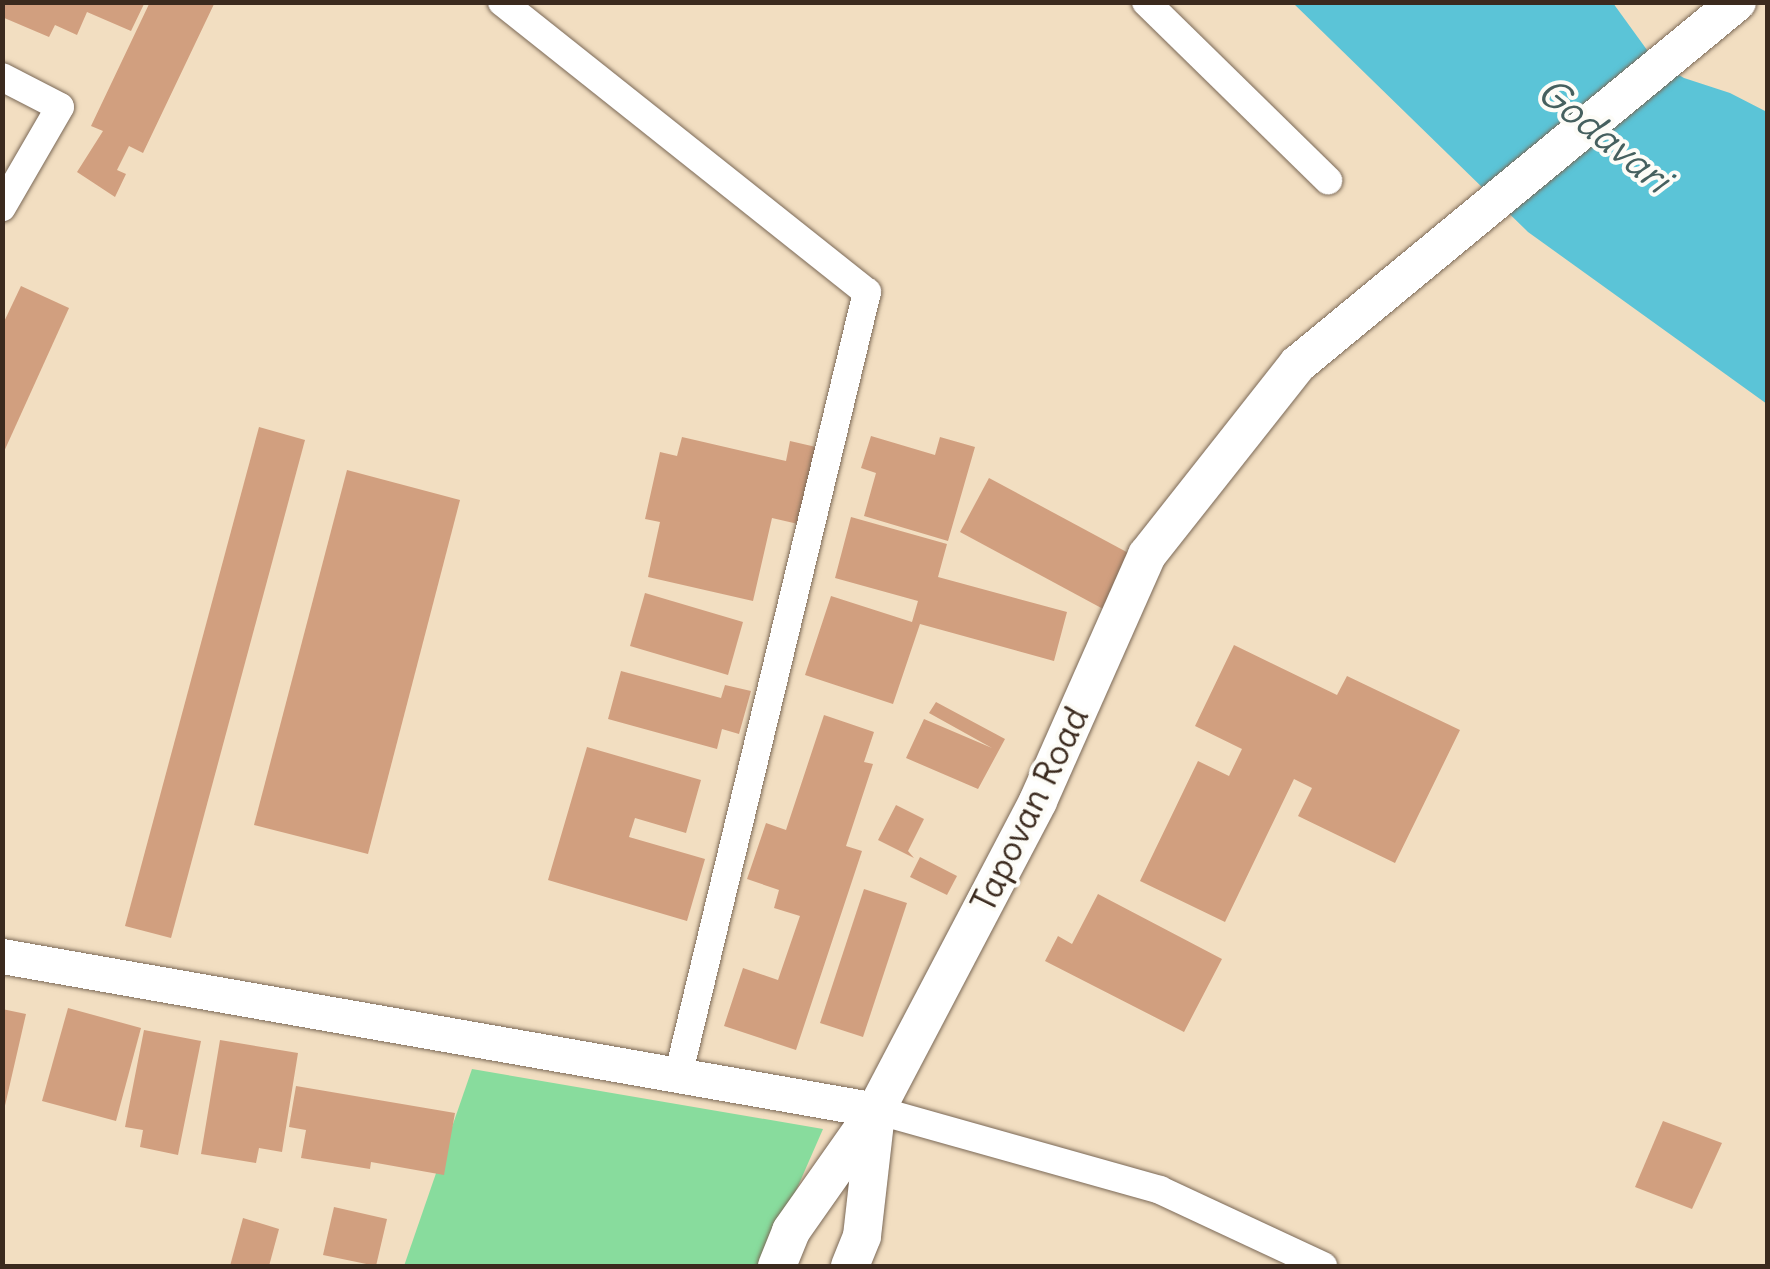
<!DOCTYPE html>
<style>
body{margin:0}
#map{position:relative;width:1770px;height:1269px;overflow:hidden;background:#f2dec1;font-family:Delius,sans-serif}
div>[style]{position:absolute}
.green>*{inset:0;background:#88dc9d}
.water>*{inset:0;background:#5bc4d7}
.building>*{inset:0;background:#d19f7f}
.roads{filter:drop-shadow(0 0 2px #7b6957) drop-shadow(0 0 2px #7b6957)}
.minor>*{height:28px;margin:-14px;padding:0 14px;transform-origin:14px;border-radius:14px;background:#fff}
.tertiary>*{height:35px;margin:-17.5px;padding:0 17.5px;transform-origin:17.5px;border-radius:17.5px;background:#fff}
.secondary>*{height:38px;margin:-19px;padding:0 19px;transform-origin:19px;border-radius:19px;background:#fff}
span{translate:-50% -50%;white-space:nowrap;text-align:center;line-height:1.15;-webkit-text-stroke:8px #fdfcf7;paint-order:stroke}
.street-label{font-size:35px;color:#3b2a1e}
.water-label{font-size:38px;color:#46605f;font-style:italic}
.frame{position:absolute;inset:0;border:5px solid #3b2a1e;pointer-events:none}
</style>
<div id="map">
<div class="green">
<div style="clip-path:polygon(472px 1069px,823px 1129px,763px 1266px,404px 1266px)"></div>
</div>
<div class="water">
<div style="clip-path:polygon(1293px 3px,1613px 3px,1655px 61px,1684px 78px,1730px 93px,1767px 112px,1767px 404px,1528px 232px)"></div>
</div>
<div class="building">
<div style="clip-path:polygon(4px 2px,145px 2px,131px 31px,87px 12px,77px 35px,55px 25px,49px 37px,2px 17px)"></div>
<div style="clip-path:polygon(150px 2px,215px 2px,143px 153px,129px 146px,117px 170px,126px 174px,115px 197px,77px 172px,103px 131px,91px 126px)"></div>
<div style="clip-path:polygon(21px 286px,69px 308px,2px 456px,2px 326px)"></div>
<div style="clip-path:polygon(259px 427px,305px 440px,171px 938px,125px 926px)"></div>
<div style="clip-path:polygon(871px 436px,935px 455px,940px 437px,975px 447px,948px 541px,864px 516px,876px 473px,861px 468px)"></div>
<div style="clip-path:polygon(682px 437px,786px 461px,790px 441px,816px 447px,798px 524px,772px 518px,753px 601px,648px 577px,660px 522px,645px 519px,660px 452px,677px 456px)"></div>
<div style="clip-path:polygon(347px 470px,460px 500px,368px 854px,254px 825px)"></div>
<div style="clip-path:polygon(989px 478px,1134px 556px,1105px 610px,960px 532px)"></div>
<div style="clip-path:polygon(851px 517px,947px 544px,938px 577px,1067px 612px,1054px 661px,920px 624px,893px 704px,805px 675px,831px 596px,912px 622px,918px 601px,835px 578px)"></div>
<div style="clip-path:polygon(645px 593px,743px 622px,728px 675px,630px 646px)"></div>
<div style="clip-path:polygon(1234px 645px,1337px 695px,1347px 676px,1460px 730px,1395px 863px,1298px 816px,1312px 788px,1294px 779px,1225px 922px,1140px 881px,1198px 761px,1229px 776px,1242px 749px,1195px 726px)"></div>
<div style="clip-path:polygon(621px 671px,721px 698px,725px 685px,751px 691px,739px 734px,722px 729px,717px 749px,608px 719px)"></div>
<div style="clip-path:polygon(936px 702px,1005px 739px,978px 789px,906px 758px,924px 719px,992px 748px,929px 713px)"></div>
<div style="clip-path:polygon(824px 715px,874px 732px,864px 762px,873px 764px,846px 846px,862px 851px,796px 1050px,724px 1026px,743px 968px,778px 980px,800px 916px,774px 908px,779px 890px,747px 879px,766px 823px,786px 830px)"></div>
<div style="clip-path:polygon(587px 747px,701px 780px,686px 833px,635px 818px,629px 837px,705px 859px,687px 921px,548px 880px)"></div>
<div style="clip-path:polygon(896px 805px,924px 819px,908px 851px,914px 858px,878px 840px)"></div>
<div style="clip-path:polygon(920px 857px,957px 876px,947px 895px,910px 877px)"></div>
<div style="clip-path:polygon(864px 889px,907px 903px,863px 1037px,820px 1023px)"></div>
<div style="clip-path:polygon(1098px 894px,1222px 959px,1184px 1032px,1045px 961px,1058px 936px,1072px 944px)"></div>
<div style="clip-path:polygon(68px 1008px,141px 1028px,116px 1121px,42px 1101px)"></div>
<div style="clip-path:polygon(2px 1009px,26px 1014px,4px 1110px,2px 1110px)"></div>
<div style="clip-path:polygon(144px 1030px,201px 1041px,178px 1155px,140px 1147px,143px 1130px,125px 1127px)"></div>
<div style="clip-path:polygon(220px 1040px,298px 1053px,282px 1152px,259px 1148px,256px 1163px,201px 1154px)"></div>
<div style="clip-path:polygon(296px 1086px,455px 1113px,444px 1175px,371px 1162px,370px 1169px,301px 1158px,306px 1130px,289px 1127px)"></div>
<div style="clip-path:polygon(1663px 1121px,1722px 1143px,1692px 1209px,1635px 1187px)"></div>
<div style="clip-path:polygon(334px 1207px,387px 1219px,376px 1266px,323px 1255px)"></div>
<div style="clip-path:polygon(243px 1218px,279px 1229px,269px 1266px,230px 1266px)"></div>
</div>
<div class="roads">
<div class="minor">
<div style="left:502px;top:2px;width:466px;rotate:38.5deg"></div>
<div style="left:867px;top:292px;width:802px;rotate:103.55deg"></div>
<div style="left:1146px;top:2px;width:255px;rotate:44.4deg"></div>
<div style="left:2px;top:77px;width:65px;rotate:27.3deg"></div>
<div style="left:60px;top:107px;width:116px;rotate:120.1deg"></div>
<div style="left:876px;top:1110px;width:295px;rotate:15.7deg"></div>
<div style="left:1160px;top:1190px;width:180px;rotate:25deg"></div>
</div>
<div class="tertiary">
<div style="left:2px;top:956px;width:887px;rotate:9.99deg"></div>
</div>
<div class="secondary">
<div style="left:777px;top:1266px;width:38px;rotate:-68deg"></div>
<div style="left:791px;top:1231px;width:148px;rotate:-54.9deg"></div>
<div style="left:876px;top:1110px;width:349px;rotate:-62.3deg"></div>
<div style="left:1038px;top:801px;width:269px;rotate:-66.1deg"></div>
<div style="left:1147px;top:555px;width:243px;rotate:-51.7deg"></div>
<div style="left:1298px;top:364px;width:569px;rotate:-39.51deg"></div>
<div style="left:850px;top:1266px;width:32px;rotate:-68deg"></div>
<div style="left:862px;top:1236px;width:124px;rotate:-83.5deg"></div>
</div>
</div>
<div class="street-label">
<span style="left:1029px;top:809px;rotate:-64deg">Tapovan Road</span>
</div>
<div class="water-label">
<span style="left:1604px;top:135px;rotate:39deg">Godavari</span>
</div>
<div class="frame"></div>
</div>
